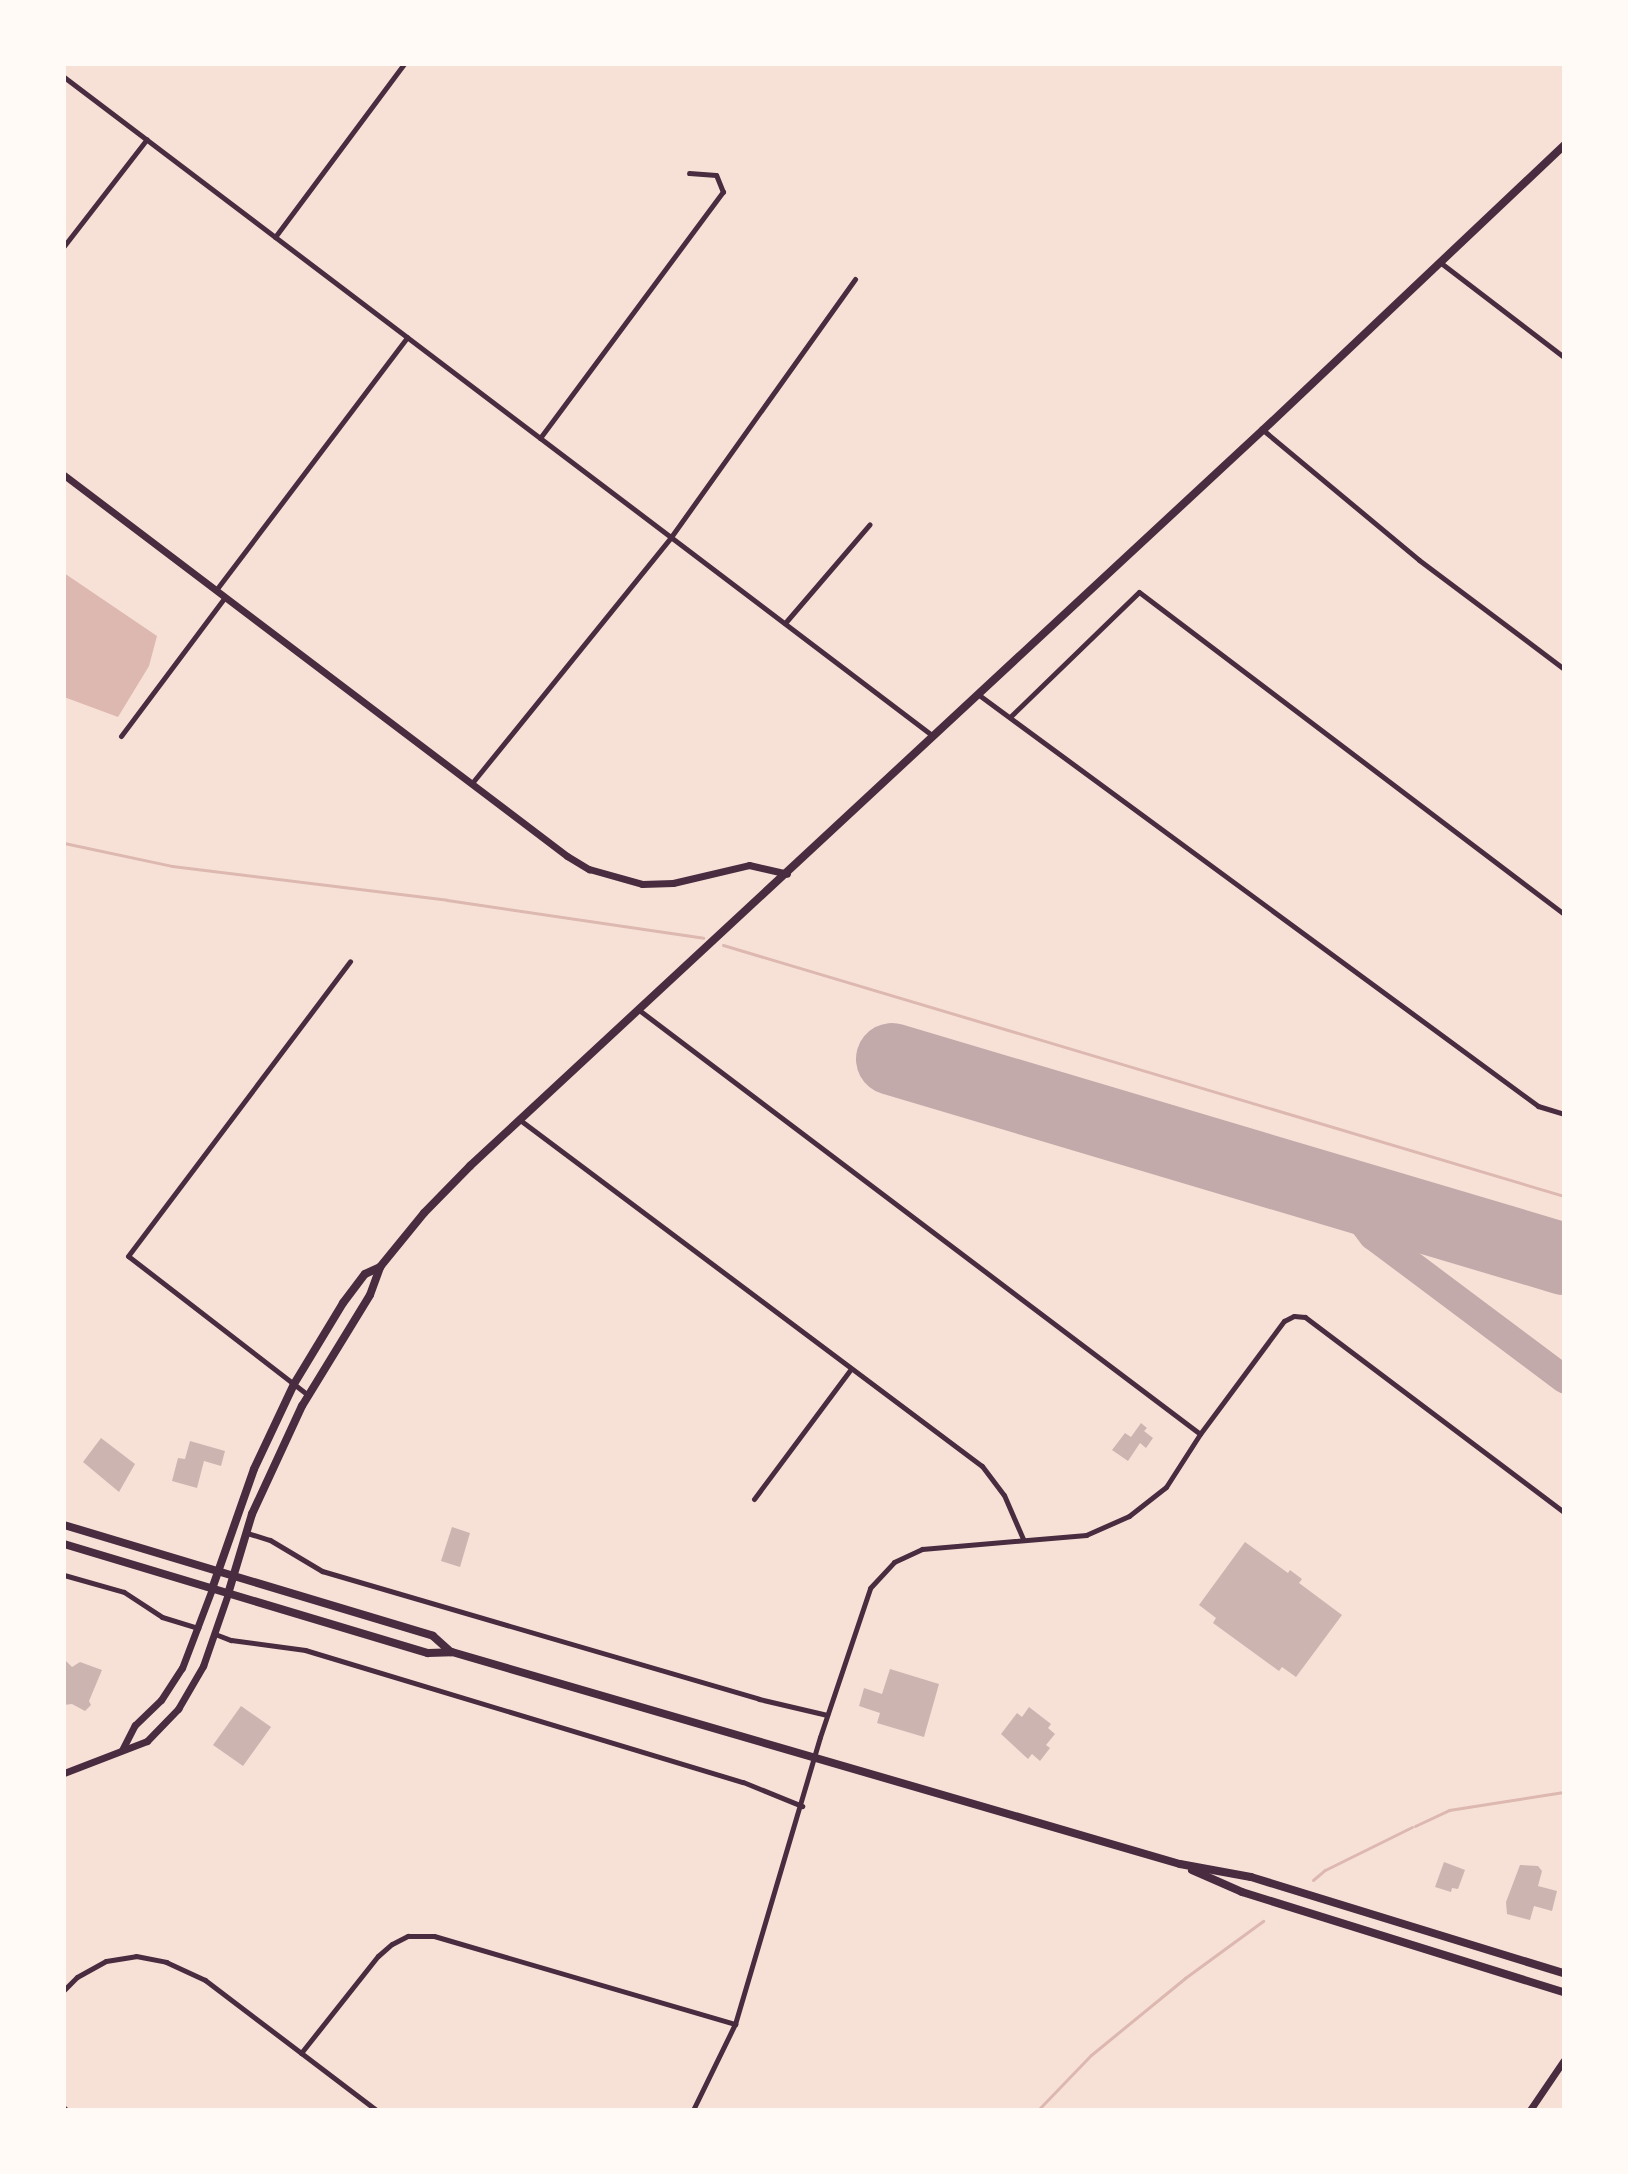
<!DOCTYPE html>
<style>
body{margin:0}
#map{position:relative;width:1628px;height:2174px;overflow:hidden;background:#f7e1d7;font-family:Mulish,sans-serif}
div>[style]{position:absolute}
.water>*{inset:0;background:#dcb8b0}
.stream>*{height:3px;margin:-1.5px;padding:0 1.5px;transform-origin:1.5px;border-radius:1.5px;background:#dcb8b0}
.taxiway>*{height:28px;margin:-14px;padding:0 14px;transform-origin:14px;border-radius:14px;background:#c3aaaa}
.runway>*{height:72px;margin:-36px;padding:0 36px;transform-origin:36px;border-radius:36px;background:#c3aaaa}
.building>*{inset:0;background:#ccb4b1}
.minor>*{height:5px;margin:-2.5px;padding:0 2.5px;transform-origin:2.5px;border-radius:2.5px;background:#4a2c40}
.tertiary>*{height:7px;margin:-3.5px;padding:0 3.5px;transform-origin:3.5px;border-radius:3.5px;background:#4a2c40}
.secondary>*{height:7px;margin:-3.5px;padding:0 3.5px;transform-origin:3.5px;border-radius:3.5px;background:#4a2c40}
.primary>*{height:8px;margin:-4px;padding:0 4px;transform-origin:4px;border-radius:4px;background:#4a2c40}
span{translate:-50% -50%;white-space:nowrap;text-align:center;line-height:1.15;-webkit-text-stroke:8px #fffaf5;paint-order:stroke}
.frame{position:absolute;inset:0;border:66px solid #fffaf5;pointer-events:none}
</style>
<div id="map">
<div class="water">
<div style="clip-path:polygon(64px 573px,157px 636px,149px 666px,118px 717px,64px 697px)"></div>
</div>
<div class="stream">
<div style="left:64px;top:843px;width:110px;rotate:12deg"></div>
<div style="left:172px;top:866px;width:277px;rotate:7deg"></div>
<div style="left:447px;top:900px;width:259px;rotate:8.4deg"></div>
<div style="left:723px;top:945px;width:878px;rotate:16.62deg"></div>
<div style="left:1415px;top:1826px;width:38px;rotate:-25deg"></div>
<div style="left:1449px;top:1810px;width:116px;rotate:-8.9deg"></div>
<div style="left:1313px;top:1880px;width:16px;rotate:-40deg"></div>
<div style="left:1325px;top:1870px;width:97px;rotate:-26.3deg"></div>
<div style="left:1038px;top:2110px;width:76px;rotate:-46.1deg"></div>
<div style="left:1091px;top:2055px;width:122px;rotate:-39.3deg"></div>
<div style="left:1185px;top:1978px;width:97px;rotate:-36.2deg"></div>
</div>
<div class="taxiway">
<div style="left:1361px;top:1199px;width:16px;rotate:104deg"></div>
<div style="left:1357px;top:1215px;width:26px;rotate:53deg"></div>
<div style="left:1373px;top:1236px;width:239px;rotate:36.8deg"></div>
</div>
<div class="runway">
<div style="left:892px;top:1059px;width:701px;rotate:16.57deg"></div>
</div>
<div class="building">
<div style="clip-path:polygon(1141px 1423px,1147px 1428px,1144px 1431px,1153px 1438px,1146px 1448px,1140px 1443px,1128px 1461px,1112px 1450px,1125px 1433px,1131px 1437px)"></div>
<div style="clip-path:polygon(101px 1438px,135px 1464px,119px 1492px,83px 1462px)"></div>
<div style="clip-path:polygon(190px 1441px,225px 1451px,221px 1466px,204px 1461px,197px 1488px,172px 1481px,178px 1458px,185px 1459px)"></div>
<div style="clip-path:polygon(452px 1527px,470px 1533px,460px 1567px,441px 1561px)"></div>
<div style="clip-path:polygon(1245px 1542px,1288px 1573px,1290px 1570px,1302px 1579px,1299px 1583px,1342px 1615px,1296px 1677px,1282px 1667px,1279px 1671px,1213px 1623px,1216px 1618px,1199px 1605px)"></div>
<div style="clip-path:polygon(64px 1659px,72px 1667px,80px 1662px,102px 1670px,89px 1701px,91px 1705px,85px 1711px,72px 1704px,64px 1705px)"></div>
<div style="clip-path:polygon(890px 1669px,939px 1684px,924px 1737px,877px 1723px,880px 1713px,859px 1706px,864px 1688px,882px 1694px)"></div>
<div style="clip-path:polygon(241px 1706px,271px 1727px,243px 1766px,213px 1745px)"></div>
<div style="clip-path:polygon(1029px 1707px,1051px 1724px,1048px 1728px,1055px 1734px,1046px 1745px,1050px 1748px,1040px 1761px,1032px 1754px,1028px 1759px,1001px 1734px,1017px 1713px,1022px 1717px)"></div>
<div style="clip-path:polygon(1444px 1862px,1465px 1870px,1458px 1889px,1452px 1888px,1451px 1892px,1435px 1887px)"></div>
<div style="clip-path:polygon(1520px 1865px,1538px 1866px,1542px 1871px,1538px 1886px,1557px 1891px,1552px 1911px,1534px 1906px,1530px 1920px,1507px 1914px,1506px 1902px)"></div>
</div>
<div class="minor">
<div style="left:64px;top:77px;width:1091px;rotate:37.17deg"></div>
<div style="left:275px;top:237px;width:216px;rotate:-53.3deg"></div>
<div style="left:64px;top:246px;width:135px;rotate:-52.2deg"></div>
<div style="left:1441px;top:263px;width:155px;rotate:37.4deg"></div>
<div style="left:1263px;top:430px;width:203px;rotate:39.8deg"></div>
<div style="left:1419px;top:560px;width:181px;rotate:36.9deg"></div>
<div style="left:540px;top:438px;width:307px;rotate:-53.4deg"></div>
<div style="left:723px;top:192px;width:18px;rotate:-112deg"></div>
<div style="left:716px;top:175px;width:27px;rotate:-176deg"></div>
<div style="left:216px;top:590px;width:317px;rotate:-52.9deg"></div>
<div style="left:785px;top:623px;width:130px;rotate:-49.4deg"></div>
<div style="left:979px;top:695px;width:694px;rotate:36.32deg"></div>
<div style="left:1538px;top:1106px;width:27px;rotate:17deg"></div>
<div style="left:1011px;top:716px;width:178px;rotate:-44.1deg"></div>
<div style="left:1139px;top:592px;width:533px;rotate:37.15deg"></div>
<div style="left:121px;top:736px;width:174px;rotate:-53.2deg"></div>
<div style="left:472px;top:783px;width:316px;rotate:-51deg"></div>
<div style="left:671px;top:537px;width:317px;rotate:-54.5deg"></div>
<div style="left:639px;top:1010px;width:703px;rotate:37.08deg"></div>
<div style="left:520px;top:1120px;width:577px;rotate:36.83deg"></div>
<div style="left:982px;top:1466px;width:36px;rotate:53deg"></div>
<div style="left:1004px;top:1495px;width:48px;rotate:66.6deg"></div>
<div style="left:308px;top:1395px;width:227px;rotate:-142.3deg"></div>
<div style="left:128px;top:1256px;width:369px;rotate:-53deg"></div>
<div style="left:754px;top:1499px;width:162px;rotate:-53.3deg"></div>
<div style="left:247px;top:1533px;width:24px;rotate:17deg"></div>
<div style="left:270px;top:1540px;width:61px;rotate:30.8deg"></div>
<div style="left:322px;top:1571px;width:455px;rotate:16.3deg"></div>
<div style="left:759px;top:1699px;width:70px;rotate:13.2deg"></div>
<div style="left:64px;top:1575px;width:62px;rotate:15.8deg"></div>
<div style="left:124px;top:1592px;width:45px;rotate:33.3deg"></div>
<div style="left:162px;top:1617px;width:38px;rotate:17deg"></div>
<div style="left:215px;top:1634px;width:17px;rotate:21deg"></div>
<div style="left:231px;top:1640px;width:75px;rotate:7.7deg"></div>
<div style="left:305px;top:1650px;width:457px;rotate:16.8deg"></div>
<div style="left:743px;top:1782px;width:64px;rotate:22.1deg"></div>
<div style="left:64px;top:1990px;width:18px;rotate:-45deg"></div>
<div style="left:77px;top:1977px;width:33px;rotate:-29deg"></div>
<div style="left:106px;top:1961px;width:30px;rotate:-9deg"></div>
<div style="left:136px;top:1956px;width:31px;rotate:11deg"></div>
<div style="left:166px;top:1962px;width:43px;rotate:24.8deg"></div>
<div style="left:205px;top:1980px;width:215px;rotate:37.2deg"></div>
<div style="left:301px;top:2053px;width:124px;rotate:-51.6deg"></div>
<div style="left:378px;top:1956px;width:18px;rotate:-41deg"></div>
<div style="left:392px;top:1944px;width:18px;rotate:-27deg"></div>
<div style="left:408px;top:1936px;width:26px"></div>
<div style="left:434px;top:1936px;width:314px;rotate:16.3deg"></div>
<div style="left:693px;top:2110px;width:96px;rotate:-64deg"></div>
<div style="left:735px;top:2024px;width:299px;rotate:-73.5deg"></div>
<div style="left:820px;top:1737px;width:157px;rotate:-71.4deg"></div>
<div style="left:870px;top:1588px;width:35px;rotate:-47deg"></div>
<div style="left:894px;top:1562px;width:31px;rotate:-25deg"></div>
<div style="left:922px;top:1549px;width:165px;rotate:-4.9deg"></div>
<div style="left:1086px;top:1535px;width:47px;rotate:-23.8deg"></div>
<div style="left:1129px;top:1516px;width:47px;rotate:-38.1deg"></div>
<div style="left:1166px;top:1487px;width:63px;rotate:-57.3deg"></div>
<div style="left:1200px;top:1434px;width:141px;rotate:-53.4deg"></div>
<div style="left:1284px;top:1321px;width:11px;rotate:-27deg"></div>
<div style="left:1294px;top:1316px;width:11px;rotate:5deg"></div>
<div style="left:1305px;top:1317px;width:324px;rotate:37deg"></div>
</div>
<div class="tertiary">
<div style="left:64px;top:475px;width:631px;rotate:37.14deg"></div>
<div style="left:567px;top:856px;width:26px;rotate:31deg"></div>
<div style="left:589px;top:869px;width:55px;rotate:15.8deg"></div>
<div style="left:642px;top:884px;width:31px;rotate:-2deg"></div>
<div style="left:673px;top:883px;width:78px;rotate:-13.3deg"></div>
<div style="left:749px;top:865px;width:39px;rotate:13deg"></div>
<div style="left:1530px;top:2110px;width:60px;rotate:-55.8deg"></div>
</div>
<div class="secondary">
<div style="left:122px;top:1750px;width:28px;rotate:-63deg"></div>
<div style="left:135px;top:1725px;width:36px;rotate:-44deg"></div>
<div style="left:161px;top:1700px;width:38px;rotate:-57deg"></div>
<div style="left:182px;top:1668px;width:85px;rotate:-69.2deg"></div>
<div style="left:64px;top:1773px;width:89px;rotate:-21.1deg"></div>
<div style="left:147px;top:1741px;width:45px;rotate:-45.9deg"></div>
<div style="left:178px;top:1709px;width:50px;rotate:-59.8deg"></div>
<div style="left:203px;top:1666px;width:76px;rotate:-70.9deg"></div>
<div style="left:64px;top:2109px;width:1px;rotate:45deg"></div>
</div>
<div class="primary">
<div style="left:64px;top:1525px;width:385px;rotate:16.7deg"></div>
<div style="left:433px;top:1636px;width:24px;rotate:42deg"></div>
<div style="left:64px;top:1544px;width:380px;rotate:16.7deg"></div>
<div style="left:428px;top:1653px;width:24px;rotate:-2deg"></div>
<div style="left:452px;top:1652px;width:758px;rotate:16.24deg"></div>
<div style="left:1180px;top:1864px;width:72px;rotate:10.4deg"></div>
<div style="left:1251px;top:1877px;width:327px;rotate:17.1deg"></div>
<div style="left:212px;top:1589px;width:127px;rotate:-70.7deg"></div>
<div style="left:254px;top:1469px;width:94px;rotate:-64.8deg"></div>
<div style="left:294px;top:1384px;width:95px;rotate:-58.8deg"></div>
<div style="left:343px;top:1303px;width:36px;rotate:-53deg"></div>
<div style="left:365px;top:1274px;width:17px;rotate:-25deg"></div>
<div style="left:228px;top:1594px;width:84px;rotate:-73.3deg"></div>
<div style="left:252px;top:1514px;width:119px;rotate:-65.2deg"></div>
<div style="left:302px;top:1406px;width:130px;rotate:-58.5deg"></div>
<div style="left:370px;top:1295px;width:30px;rotate:-70deg"></div>
<div style="left:380px;top:1267px;width:70px;rotate:-50.8deg"></div>
<div style="left:424px;top:1213px;width:66px;rotate:-45.6deg"></div>
<div style="left:470px;top:1166px;width:1082px;rotate:-42.87deg"></div>
<div style="left:1263px;top:430px;width:415px;rotate:-43.4deg"></div>
<div style="left:1192px;top:1870px;width:55px;rotate:23.7deg"></div>
<div style="left:1242px;top:1892px;width:337px;rotate:17.3deg"></div>
</div>
<div class="frame"></div>
</div>
